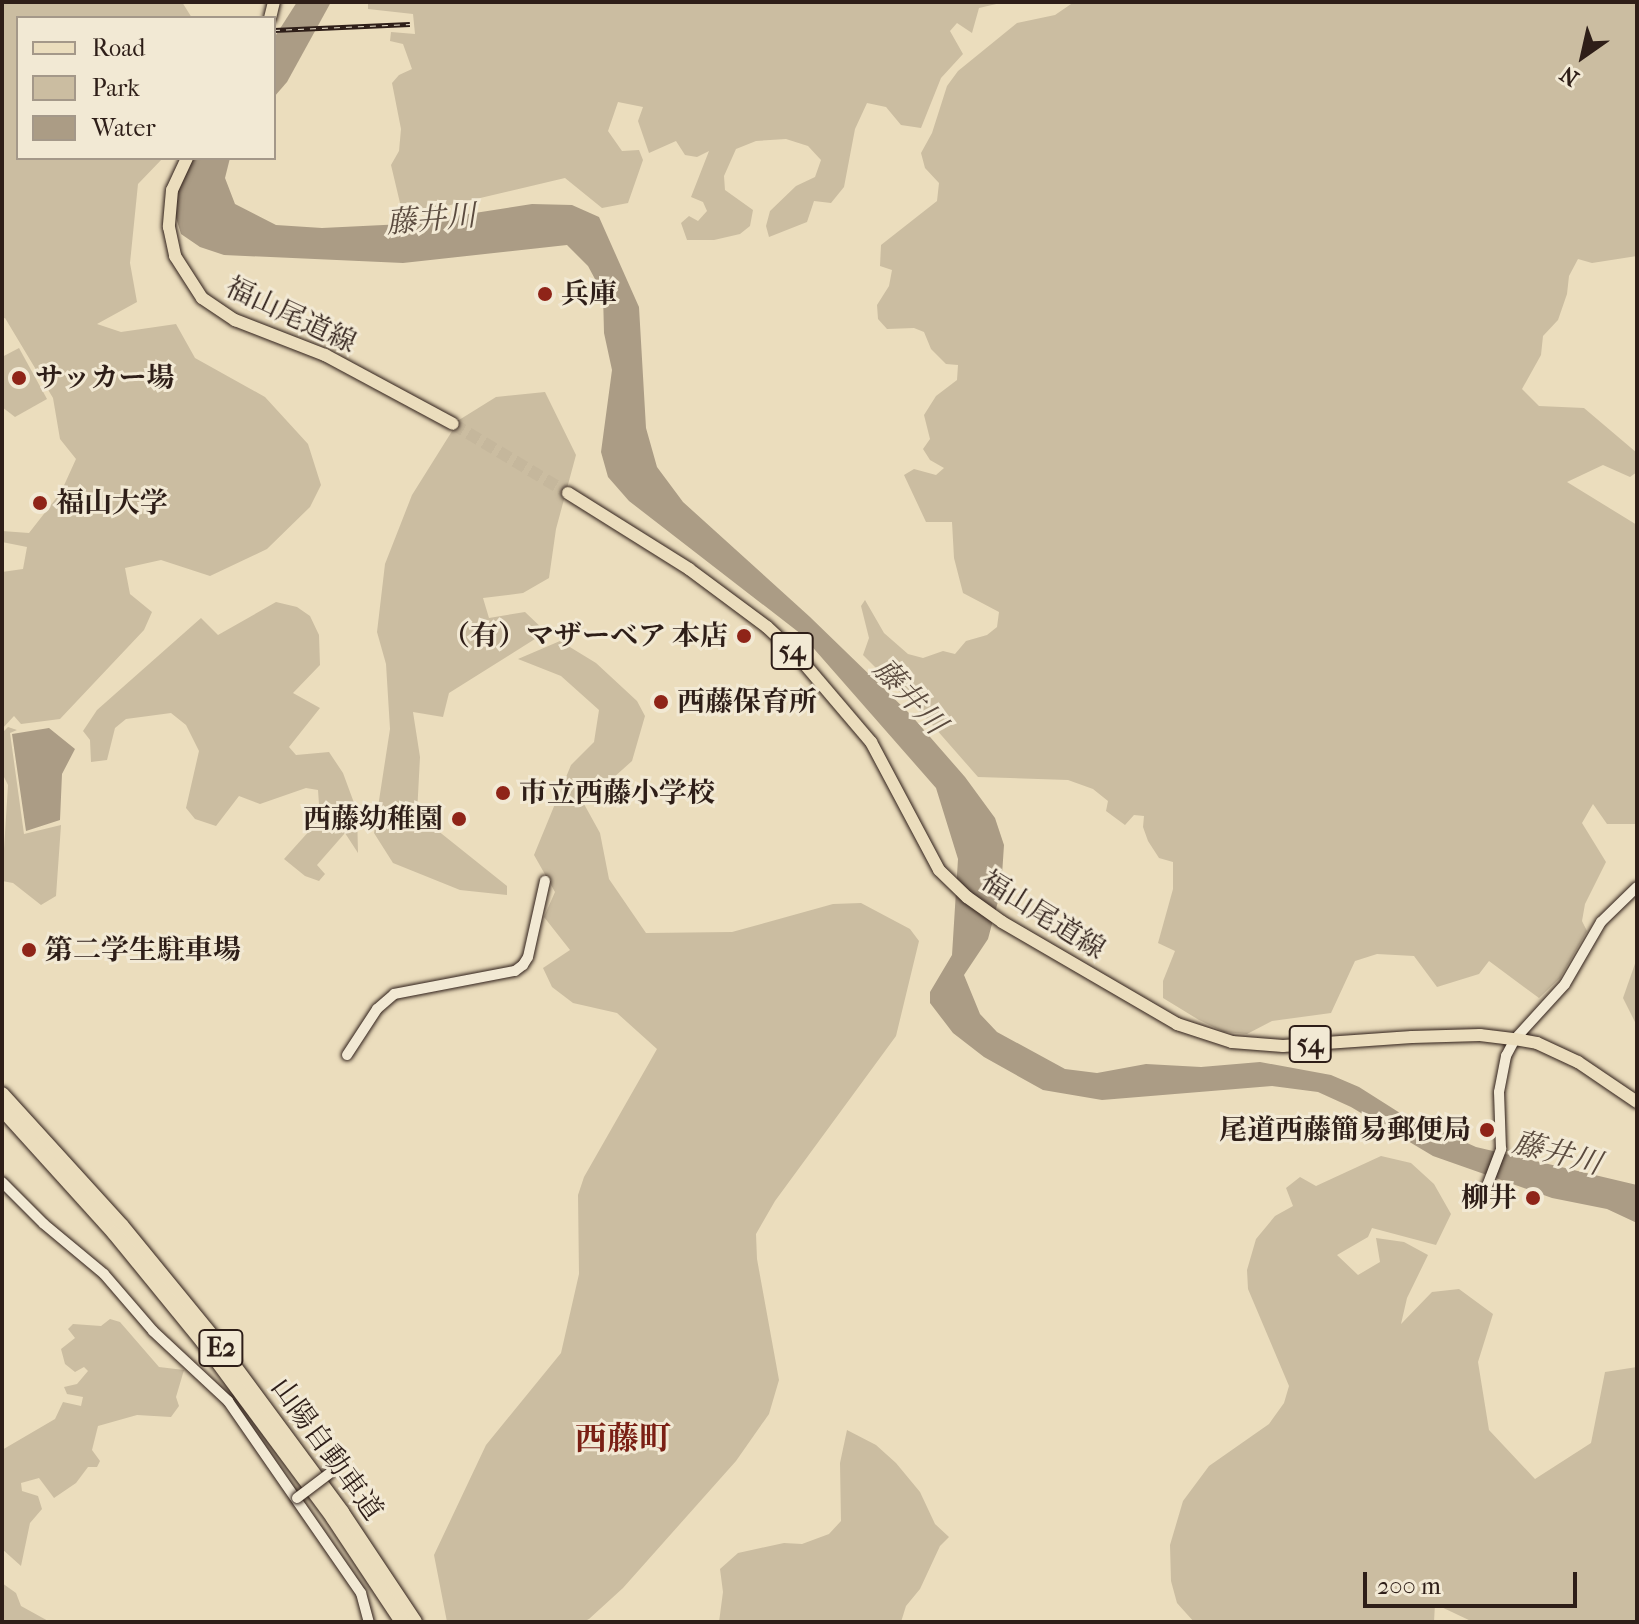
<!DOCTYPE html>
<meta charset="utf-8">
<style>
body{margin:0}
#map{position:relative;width:1639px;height:1624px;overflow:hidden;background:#ebddbd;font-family:"IM FELL French Canon","Noto Serif JP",serif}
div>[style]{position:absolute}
.green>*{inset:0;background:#cbbda1}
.water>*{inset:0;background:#ab9c85}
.primary-tunnel>*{height:12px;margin-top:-6px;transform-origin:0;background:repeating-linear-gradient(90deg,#c5b79c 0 12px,transparent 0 18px)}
.roads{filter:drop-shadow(0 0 2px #2e1e18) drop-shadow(0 0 2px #2e1e18)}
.secondary>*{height:10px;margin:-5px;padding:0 5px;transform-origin:5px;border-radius:5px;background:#f2e9d4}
.primary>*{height:12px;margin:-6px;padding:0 6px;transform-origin:6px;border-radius:6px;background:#ebddbd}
.highway>*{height:14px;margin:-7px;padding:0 7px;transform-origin:7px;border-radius:7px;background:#ebddbd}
.rail>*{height:5px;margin-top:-2.5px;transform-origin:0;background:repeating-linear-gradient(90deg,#f2e9d4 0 6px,#2e1e18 0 12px);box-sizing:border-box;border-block:2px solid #2e1e18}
.bridges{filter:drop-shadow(0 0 2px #2e1e18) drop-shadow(0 0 2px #2e1e18)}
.secondary-bridge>*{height:10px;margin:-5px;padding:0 5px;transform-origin:5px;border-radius:5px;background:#f2e9d4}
.dots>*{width:22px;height:22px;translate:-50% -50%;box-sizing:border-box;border:4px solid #f2e9d4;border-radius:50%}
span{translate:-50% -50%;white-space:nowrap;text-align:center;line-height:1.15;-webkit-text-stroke:6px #f2e9d4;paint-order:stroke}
.shield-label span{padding:2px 6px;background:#f2e9d4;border:2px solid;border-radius:6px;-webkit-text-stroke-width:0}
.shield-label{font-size:26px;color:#2e1e18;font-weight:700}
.poi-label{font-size:28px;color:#2e1e18;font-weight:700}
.left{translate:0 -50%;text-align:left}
.right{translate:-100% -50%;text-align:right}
.street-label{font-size:28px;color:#2e1e18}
.water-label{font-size:30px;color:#5a4a3e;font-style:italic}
.quarter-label{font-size:32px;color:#7a1f14;font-weight:700}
.frame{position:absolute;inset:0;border:4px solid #2e1e18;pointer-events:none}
.legend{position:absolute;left:16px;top:16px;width:260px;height:144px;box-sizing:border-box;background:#f2e9d4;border:2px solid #a49889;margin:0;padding:10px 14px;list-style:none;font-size:24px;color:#2e1e18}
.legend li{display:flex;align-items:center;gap:16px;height:40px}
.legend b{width:40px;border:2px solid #a49889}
.north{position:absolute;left:1543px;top:16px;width:80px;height:80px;-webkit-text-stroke:6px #f2e9d4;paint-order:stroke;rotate:214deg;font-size:22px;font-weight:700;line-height:32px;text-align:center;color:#2e1e18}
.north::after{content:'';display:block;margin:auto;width:28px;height:36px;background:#2e1e18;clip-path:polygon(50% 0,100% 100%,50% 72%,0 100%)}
.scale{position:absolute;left:1363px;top:1572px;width:214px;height:36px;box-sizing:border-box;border:4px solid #2e1e18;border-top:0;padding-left:10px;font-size:24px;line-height:28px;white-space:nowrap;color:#2e1e18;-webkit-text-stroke:6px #f2e9d4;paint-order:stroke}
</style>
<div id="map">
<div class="green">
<div style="clip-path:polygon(2px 2px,182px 2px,192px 18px,18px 18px,18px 158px,163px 158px,138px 184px,130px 263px,137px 302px,97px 324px,121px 332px,176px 324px,195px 358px,265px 397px,308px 444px,321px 485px,310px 507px,267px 549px,210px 576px,161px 560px,125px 568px,130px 594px,152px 612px,144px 630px,60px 719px,21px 724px,14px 716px,2px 729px,2px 572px,23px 569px,27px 547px,2px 542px,2px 531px,29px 533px,61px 492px,76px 459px,60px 439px,53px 398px,5px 318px,2px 319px)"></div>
<div style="clip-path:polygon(368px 2px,1005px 2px,979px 8px,972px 33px,957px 23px,950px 31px,963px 54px,941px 78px,921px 128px,901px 125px,886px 107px,867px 103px,855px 129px,844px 187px,831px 203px,814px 201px,807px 222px,769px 237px,766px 226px,770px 211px,796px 186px,815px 177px,821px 160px,808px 146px,786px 139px,756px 141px,736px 149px,724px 176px,725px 190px,753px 210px,750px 226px,740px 234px,714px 240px,687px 240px,681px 223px,689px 216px,698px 221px,707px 211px,703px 202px,691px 197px,709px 151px,697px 157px,685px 155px,676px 141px,649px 153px,638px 121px,643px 107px,618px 102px,608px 131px,622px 151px,639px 150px,643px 160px,628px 203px,602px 208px,565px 178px,425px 211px,407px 209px,400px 203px,391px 165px,399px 151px,401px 129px,392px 83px,399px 75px,412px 69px,403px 44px,390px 41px,391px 32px,415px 34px,413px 14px,368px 9px)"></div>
<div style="clip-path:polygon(1074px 2px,1637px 2px,1637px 256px,1592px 263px,1578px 259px,1569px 276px,1567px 294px,1558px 320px,1543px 336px,1541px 355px,1522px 389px,1539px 406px,1584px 408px,1637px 453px,1637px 472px,1630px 477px,1603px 465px,1567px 482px,1637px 525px,1637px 824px,1607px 824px,1593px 804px,1582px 823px,1606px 862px,1585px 904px,1582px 921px,1587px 931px,1560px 978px,1539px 998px,1489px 961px,1479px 974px,1437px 987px,1414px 956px,1377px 954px,1355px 961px,1331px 1013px,1272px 1021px,1247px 1034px,1224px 1032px,1199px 1020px,1163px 998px,1163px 981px,1175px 951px,1158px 943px,1173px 889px,1173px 862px,1159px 858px,1148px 841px,1143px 827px,1144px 816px,1134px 815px,1125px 825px,1106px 811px,1108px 801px,1093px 789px,1068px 780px,978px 777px,928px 720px,863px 655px,869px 638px,861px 606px,865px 600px,884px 633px,908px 654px,923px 658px,943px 651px,955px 654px,966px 641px,987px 635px,997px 627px,999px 612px,963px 593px,954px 558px,952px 522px,926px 522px,904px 475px,914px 469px,936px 475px,944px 468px,930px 460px,923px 449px,930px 439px,924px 415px,936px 396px,957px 380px,958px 365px,946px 364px,931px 349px,924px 332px,914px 328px,887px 329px,878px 319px,877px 305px,889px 286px,892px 270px,880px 266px,881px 245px,937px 201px,939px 183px,925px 168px,921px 153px,932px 133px,947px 86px,958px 71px,1017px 23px,1055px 15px)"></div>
<div style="clip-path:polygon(19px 348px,47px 399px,15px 417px,2px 407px,2px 357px)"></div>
<div style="clip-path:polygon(545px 392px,576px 455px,556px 529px,549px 578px,523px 593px,483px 598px,489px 618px,525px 612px,546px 632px,449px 693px,443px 717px,413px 712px,420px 757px,417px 814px,507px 886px,507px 895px,460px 890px,393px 863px,374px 833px,390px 729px,386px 664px,377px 632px,385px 564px,412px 495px,459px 420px,496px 397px)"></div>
<div style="clip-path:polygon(276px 602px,297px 607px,310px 616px,319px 635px,320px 665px,293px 693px,320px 708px,289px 747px,296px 755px,329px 752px,343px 773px,357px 811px,358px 853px,345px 833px,317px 865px,325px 874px,319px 881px,305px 876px,284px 859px,320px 819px,318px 790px,306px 788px,260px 804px,239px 796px,216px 826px,195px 819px,186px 808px,199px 751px,186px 725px,171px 713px,126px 719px,115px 728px,107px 760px,91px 762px,90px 740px,83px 731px,97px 710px,201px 618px,218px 635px)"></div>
<div style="clip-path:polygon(560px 641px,596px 663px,637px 701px,645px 716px,632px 761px,584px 804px,600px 833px,609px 879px,646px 933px,732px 932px,833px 904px,861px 903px,910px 929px,919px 941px,896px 1036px,775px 1201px,756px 1234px,757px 1259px,779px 1380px,769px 1414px,736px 1461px,623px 1588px,589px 1619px,583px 1622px,447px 1622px,434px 1555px,486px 1445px,561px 1353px,579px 1274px,578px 1195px,584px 1177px,657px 1049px,617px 1013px,573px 1003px,552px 987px,543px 968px,570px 950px,544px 917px,555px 892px,534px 855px,571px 765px,594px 742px,599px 710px,561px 676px,518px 659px)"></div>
<div style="clip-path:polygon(8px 727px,17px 730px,10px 733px,24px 834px,61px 825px,56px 896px,41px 905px,13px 883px,2px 881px,8px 785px,2px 773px,2px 733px)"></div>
<div style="clip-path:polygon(1637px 958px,1637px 1026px,1623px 998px)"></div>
<div style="clip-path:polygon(1381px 1156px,1411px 1163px,1434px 1184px,1451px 1214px,1436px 1245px,1372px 1228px,1368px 1237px,1337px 1255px,1358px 1275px,1380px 1262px,1376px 1238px,1404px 1242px,1428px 1255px,1407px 1298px,1401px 1324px,1432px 1292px,1459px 1289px,1493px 1314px,1478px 1362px,1489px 1430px,1535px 1479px,1591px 1443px,1605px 1372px,1637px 1367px,1637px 1622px,1473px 1622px,1435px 1604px,1434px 1622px,1194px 1622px,1177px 1603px,1171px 1581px,1170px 1545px,1183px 1501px,1209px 1466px,1269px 1424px,1284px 1403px,1289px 1386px,1248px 1289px,1247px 1270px,1256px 1239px,1275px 1216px,1293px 1206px,1286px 1188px,1300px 1177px,1316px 1186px)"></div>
<div style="clip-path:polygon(110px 1319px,120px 1322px,159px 1367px,184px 1370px,176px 1397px,179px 1406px,171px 1417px,137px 1415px,98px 1426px,92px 1450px,100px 1461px,97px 1467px,88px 1467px,76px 1483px,54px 1498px,39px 1478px,21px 1483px,22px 1491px,38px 1496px,42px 1509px,30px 1523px,21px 1566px,2px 1549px,2px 1450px,55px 1419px,63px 1402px,81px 1406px,83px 1397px,67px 1394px,64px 1387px,77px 1384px,88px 1371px,84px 1367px,75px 1372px,65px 1364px,61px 1349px,75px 1338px,68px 1329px,73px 1324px,101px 1326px)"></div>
<div style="clip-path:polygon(847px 1430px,876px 1445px,896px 1463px,920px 1492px,935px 1524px,949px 1537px,940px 1546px,920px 1589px,906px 1606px,901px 1622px,719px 1622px,723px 1592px,720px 1569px,738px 1553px,784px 1543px,802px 1544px,829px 1534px,841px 1521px,840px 1463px)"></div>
<div style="clip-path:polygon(2px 1583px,16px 1593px,21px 1606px,50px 1622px,2px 1622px)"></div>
</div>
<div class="water">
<div style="clip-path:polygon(297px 2px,331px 2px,287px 82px,274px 97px,274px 38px)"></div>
<div style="clip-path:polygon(192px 158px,230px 158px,225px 178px,235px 204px,276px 225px,322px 228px,404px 224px,532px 204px,572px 205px,599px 217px,639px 307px,646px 428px,657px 467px,683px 502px,810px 617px,910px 714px,965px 777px,995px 818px,1004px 845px,1001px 890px,988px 939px,964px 975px,980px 1014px,997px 1032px,1065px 1069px,1097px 1073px,1146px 1064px,1201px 1067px,1260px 1062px,1331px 1075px,1359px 1087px,1400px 1113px,1476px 1147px,1637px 1185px,1637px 1223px,1607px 1209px,1552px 1198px,1433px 1156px,1351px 1107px,1318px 1092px,1272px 1086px,1102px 1100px,1043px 1090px,984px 1057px,953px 1033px,930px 1003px,930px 992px,952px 955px,958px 859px,936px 788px,801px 634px,629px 501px,608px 477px,601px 452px,612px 370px,604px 333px,603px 294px,588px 266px,567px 245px,403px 263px,224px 255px,200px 247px,181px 234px,174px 211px,180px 183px)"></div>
<div style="clip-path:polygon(49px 728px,75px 749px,62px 774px,60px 820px,26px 831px,12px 734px)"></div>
</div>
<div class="primary-tunnel">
<div style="left:453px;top:424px;width:134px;rotate:31deg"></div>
</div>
<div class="roads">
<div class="secondary">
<div style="left:347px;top:1055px;width:55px;rotate:-56.9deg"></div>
<div style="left:377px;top:1009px;width:23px;rotate:-41deg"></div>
<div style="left:394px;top:994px;width:123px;rotate:-10.8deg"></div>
<div style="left:515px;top:971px;width:10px;rotate:-37deg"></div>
<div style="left:523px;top:965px;width:9px;rotate:-58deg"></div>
<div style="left:528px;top:957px;width:78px;rotate:-77.4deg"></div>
<div style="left:2px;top:1182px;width:59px;rotate:45deg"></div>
<div style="left:44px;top:1224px;width:78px;rotate:39.8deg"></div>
<div style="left:104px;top:1274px;width:75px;rotate:49.3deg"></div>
<div style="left:153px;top:1331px;width:103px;rotate:43deg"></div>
<div style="left:228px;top:1401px;width:234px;rotate:55.3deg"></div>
<div style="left:361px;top:1593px;width:30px;rotate:75deg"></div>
<div style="left:1487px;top:1186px;width:40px;rotate:-69deg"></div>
<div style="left:1501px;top:1149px;width:57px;rotate:-92deg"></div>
<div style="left:1499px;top:1092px;width:37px;rotate:-79deg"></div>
<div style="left:1506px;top:1056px;width:19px;rotate:-62deg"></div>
<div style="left:1515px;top:1039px;width:74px;rotate:-47.7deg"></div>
<div style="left:1565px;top:984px;width:72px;rotate:-59.9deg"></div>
<div style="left:1601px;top:922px;width:50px;rotate:-44.2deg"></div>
</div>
<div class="primary">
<div style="left:270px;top:18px;width:16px;rotate:-76deg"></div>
<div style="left:187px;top:158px;width:35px;rotate:115deg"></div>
<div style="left:172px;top:190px;width:37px;rotate:95deg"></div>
<div style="left:169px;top:227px;width:30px;rotate:78deg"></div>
<div style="left:175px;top:256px;width:50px;rotate:57.3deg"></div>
<div style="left:202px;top:298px;width:40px;rotate:34deg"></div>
<div style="left:235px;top:320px;width:97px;rotate:21.3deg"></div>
<div style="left:325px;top:355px;width:145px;rotate:28.3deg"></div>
<div style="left:568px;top:493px;width:143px;rotate:32.1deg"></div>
<div style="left:689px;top:569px;width:97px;rotate:36.6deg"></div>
<div style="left:767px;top:627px;width:40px;rotate:43deg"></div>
<div style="left:796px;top:654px;width:116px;rotate:49.6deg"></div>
<div style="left:871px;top:742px;width:145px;rotate:62deg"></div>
<div style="left:939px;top:870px;width:39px;rotate:44deg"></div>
<div style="left:967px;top:897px;width:43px;rotate:35.5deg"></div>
<div style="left:1002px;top:922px;width:203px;rotate:30.2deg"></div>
<div style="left:1177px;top:1024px;width:58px;rotate:18.1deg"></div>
<div style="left:1232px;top:1042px;width:51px;rotate:4.5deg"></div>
<div style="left:1283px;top:1046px;width:129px;rotate:-4deg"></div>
<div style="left:1412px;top:1037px;width:68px;rotate:-1.7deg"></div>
<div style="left:1480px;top:1035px;width:35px;rotate:7deg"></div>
<div style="left:1515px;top:1039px;width:22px;rotate:10deg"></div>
<div style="left:1537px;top:1043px;width:45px;rotate:24.9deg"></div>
<div style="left:1578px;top:1062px;width:71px;rotate:34.1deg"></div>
</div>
<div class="highway">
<div style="left:2px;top:1094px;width:178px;rotate:47.7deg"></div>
<div style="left:122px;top:1226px;width:142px;rotate:50.7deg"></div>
<div style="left:212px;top:1336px;width:219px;rotate:53.5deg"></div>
<div style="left:342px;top:1512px;width:132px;rotate:56.4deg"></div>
<div style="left:2px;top:1109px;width:167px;rotate:47.9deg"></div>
<div style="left:114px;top:1233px;width:141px;rotate:50.8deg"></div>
<div style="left:203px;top:1342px;width:219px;rotate:53.5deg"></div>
<div style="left:333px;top:1518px;width:125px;rotate:56.4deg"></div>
</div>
</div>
<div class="rail">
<div style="left:274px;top:30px;width:136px;rotate:-2.5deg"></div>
</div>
<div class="bridges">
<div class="secondary-bridge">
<div style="left:297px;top:1498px;width:41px;rotate:-37.1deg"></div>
</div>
</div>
<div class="dots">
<div style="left:545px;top:294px;background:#8f2418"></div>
<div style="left:19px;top:378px;background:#8f2418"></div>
<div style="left:40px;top:503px;background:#8f2418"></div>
<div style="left:744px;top:636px;background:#8f2418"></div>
<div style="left:661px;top:702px;background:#8f2418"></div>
<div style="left:503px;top:793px;background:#8f2418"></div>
<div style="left:459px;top:819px;background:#8f2418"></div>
<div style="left:29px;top:950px;background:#8f2418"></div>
<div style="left:1487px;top:1130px;background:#8f2418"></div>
<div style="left:1533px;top:1198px;background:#8f2418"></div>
</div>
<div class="shield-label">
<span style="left:792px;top:651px">54</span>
<span style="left:1310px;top:1044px">54</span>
<span style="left:221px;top:1348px">E2</span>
</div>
<div class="poi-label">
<span class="left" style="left:561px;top:294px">兵庫</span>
<span class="left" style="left:35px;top:378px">サッカー場</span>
<span class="left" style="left:56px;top:503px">福山大学</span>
<span class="right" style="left:728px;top:636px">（有）マザーベア 本店</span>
<span class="left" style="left:677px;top:702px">西藤保育所</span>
<span class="left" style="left:519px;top:793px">市立西藤小学校</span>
<span class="right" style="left:443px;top:819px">西藤幼稚園</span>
<span class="left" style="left:45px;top:950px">第二学生駐車場</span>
<span class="right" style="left:1471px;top:1130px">尾道西藤簡易郵便局</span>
<span class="right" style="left:1517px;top:1198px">柳井</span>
</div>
<div class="street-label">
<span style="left:291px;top:315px;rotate:25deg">福山尾道線</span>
<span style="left:1043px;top:915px;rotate:32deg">福山尾道線</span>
<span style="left:327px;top:1449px;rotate:54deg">山陽自動車道</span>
</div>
<div class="water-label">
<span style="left:431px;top:220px;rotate:-5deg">藤井川</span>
<span style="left:909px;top:697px;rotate:47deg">藤井川</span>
<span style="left:1557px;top:1154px;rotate:15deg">藤井川</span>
</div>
<div class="quarter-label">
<span style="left:623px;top:1439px">西藤町</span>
</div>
<div class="frame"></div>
<ul class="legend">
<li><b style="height:10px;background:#ebddbd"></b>Road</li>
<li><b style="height:22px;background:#cbbda1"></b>Park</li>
<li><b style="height:22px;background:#ab9c85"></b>Water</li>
</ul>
<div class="north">N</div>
<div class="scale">200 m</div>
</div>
